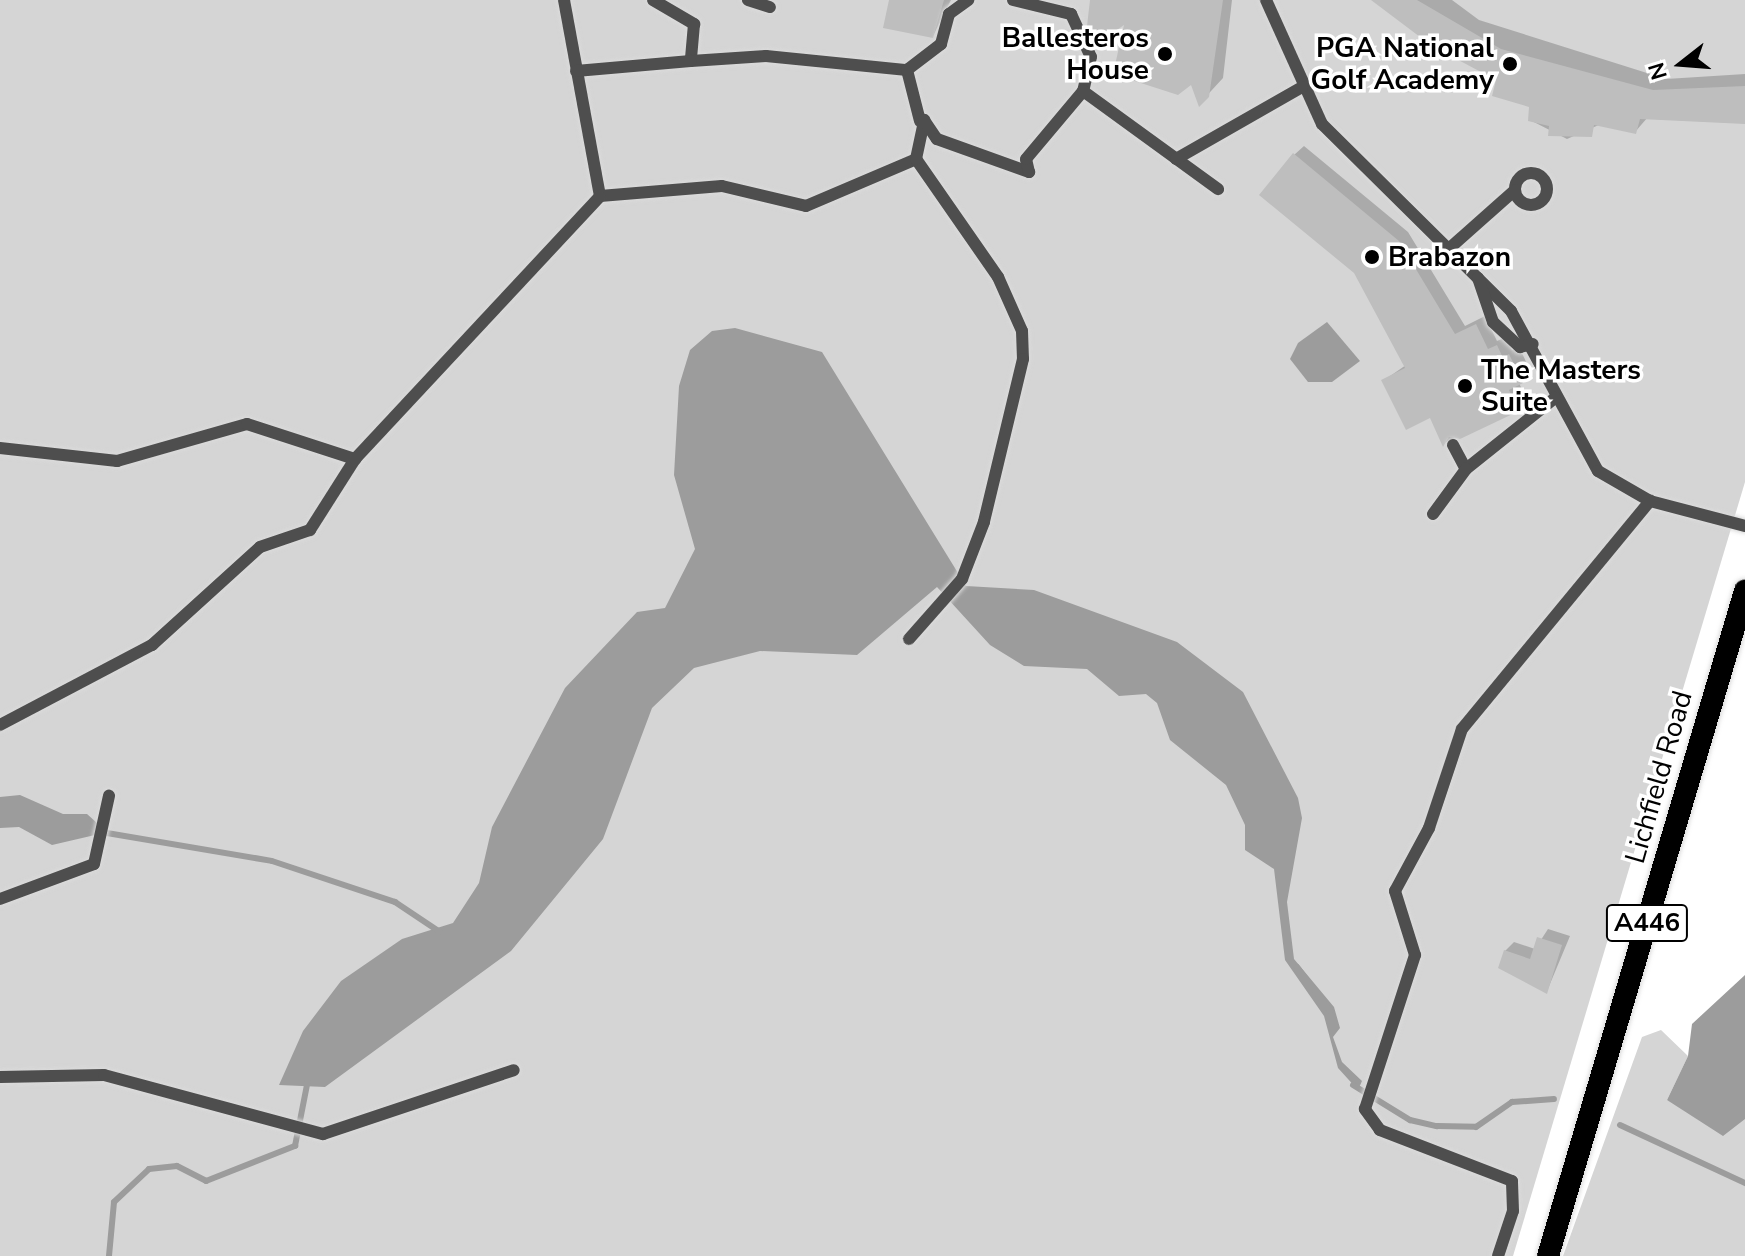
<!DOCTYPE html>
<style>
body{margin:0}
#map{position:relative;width:1745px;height:1256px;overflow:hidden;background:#fff;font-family:"Nunito Sans",sans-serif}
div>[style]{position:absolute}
.green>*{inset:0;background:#d5d5d5}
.water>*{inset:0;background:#9c9c9c}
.shadow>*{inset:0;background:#0003}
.stream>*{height:6px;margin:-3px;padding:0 3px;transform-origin:3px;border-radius:3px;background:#9c9c9c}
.building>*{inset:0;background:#bebebe}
.roads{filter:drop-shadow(0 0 2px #dbdbdb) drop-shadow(0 0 2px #dbdbdb)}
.service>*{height:12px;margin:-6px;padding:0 6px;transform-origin:6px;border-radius:6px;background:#4e4e4e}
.service>.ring{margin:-6px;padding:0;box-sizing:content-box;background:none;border:12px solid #4e4e4e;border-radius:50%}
.trunk>*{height:22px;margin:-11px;padding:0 11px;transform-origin:11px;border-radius:11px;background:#000}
.dots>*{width:22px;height:22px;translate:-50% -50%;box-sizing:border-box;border:4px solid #fff;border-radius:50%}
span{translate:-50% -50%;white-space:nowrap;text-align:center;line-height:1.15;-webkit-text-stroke:7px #fff;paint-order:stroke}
.shield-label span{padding:2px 6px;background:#fff;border:2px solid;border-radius:6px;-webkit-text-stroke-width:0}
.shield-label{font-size:26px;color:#000;font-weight:700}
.poi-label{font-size:28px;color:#000;font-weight:700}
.right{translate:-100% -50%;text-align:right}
.left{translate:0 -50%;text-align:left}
.street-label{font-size:28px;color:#000}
.north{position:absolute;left:1641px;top:24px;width:80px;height:80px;-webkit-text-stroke:6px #fff;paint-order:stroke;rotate:253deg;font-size:22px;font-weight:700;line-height:32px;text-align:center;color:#000}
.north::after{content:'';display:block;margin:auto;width:28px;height:36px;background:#000;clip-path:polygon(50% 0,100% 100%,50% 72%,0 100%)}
</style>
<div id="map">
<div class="green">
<div style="clip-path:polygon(0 0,1745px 0,1745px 482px,1513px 1256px,0 1256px)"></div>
<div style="clip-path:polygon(1661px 1030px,1688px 1056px,1667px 1100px,1745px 1119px,1745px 1256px,1563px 1256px,1642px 1037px)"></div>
</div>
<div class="water">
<div style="clip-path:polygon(1327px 322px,1360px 361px,1332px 382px,1308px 382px,1290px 359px,1298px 343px)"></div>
<div style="clip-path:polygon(735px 328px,822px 352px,966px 586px,1034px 590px,1177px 642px,1243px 692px,1298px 798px,1302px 818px,1287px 902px,1294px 959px,1334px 1007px,1340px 1028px,1333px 1037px,1342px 1062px,1362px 1081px,1358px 1090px,1338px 1068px,1324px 1016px,1285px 960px,1274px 869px,1245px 850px,1245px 825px,1226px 785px,1170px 740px,1157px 703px,1146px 694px,1119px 696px,1087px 669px,1024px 666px,990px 645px,937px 587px,857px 655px,760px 651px,694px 668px,652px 708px,603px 839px,511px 951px,325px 1087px,279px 1085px,303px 1031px,341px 981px,402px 939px,453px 923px,479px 883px,492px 827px,565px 688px,637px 612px,665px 608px,695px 549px,674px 475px,679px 386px,690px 350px,712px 331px)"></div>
<div style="clip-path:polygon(20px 795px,63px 814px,87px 814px,97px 823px,95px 835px,52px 845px,19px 827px,0 828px,0 797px)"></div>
<div style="clip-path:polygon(1745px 975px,1745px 1119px,1723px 1136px,1667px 1100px,1688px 1056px,1692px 1024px)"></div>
</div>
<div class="shadow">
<div style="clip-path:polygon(891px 0,951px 0,933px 36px)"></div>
<div style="clip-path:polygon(1092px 0,1232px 0,1223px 78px,1200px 103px,1192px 82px,1127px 20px)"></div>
<div style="clip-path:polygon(1380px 0,1452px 0,1479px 20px,1666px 79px,1745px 74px,1745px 122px,1648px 117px,1635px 132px,1601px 124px,1567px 139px,1530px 120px,1532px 106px,1499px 79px)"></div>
<div style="clip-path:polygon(1304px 146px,1408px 232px,1465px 326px,1485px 316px,1497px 341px,1506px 337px,1512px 350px,1519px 347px,1531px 372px,1519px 383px,1527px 400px,1518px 409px,1444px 443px,1431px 415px,1383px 381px,1406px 365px,1294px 155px)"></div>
<div style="clip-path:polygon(1548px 929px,1570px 936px,1547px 991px,1505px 951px,1514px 942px,1535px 949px)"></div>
</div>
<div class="stream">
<div style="left:101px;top:832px;width:173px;rotate:9.6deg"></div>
<div style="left:272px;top:861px;width:130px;rotate:18.4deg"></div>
<div style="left:395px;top:902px;width:54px;rotate:33.7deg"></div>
<div style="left:1297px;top:967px;width:55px;rotate:53.1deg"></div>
<div style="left:1353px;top:1085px;width:67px;rotate:31.6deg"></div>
<div style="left:1410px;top:1120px;width:28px;rotate:13deg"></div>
<div style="left:1437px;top:1126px;width:39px;rotate:1deg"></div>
<div style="left:1476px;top:1127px;width:44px;rotate:-34.8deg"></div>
<div style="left:1512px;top:1102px;width:42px;rotate:-4.1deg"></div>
<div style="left:1620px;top:1125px;width:138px;rotate:24.9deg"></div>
<div style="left:109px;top:1256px;width:54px;rotate:-84.7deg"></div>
<div style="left:114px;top:1202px;width:48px;rotate:-43.3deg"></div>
<div style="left:149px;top:1169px;width:28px;rotate:-6deg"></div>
<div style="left:177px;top:1166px;width:33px;rotate:27deg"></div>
<div style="left:206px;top:1181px;width:96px;rotate:-21.5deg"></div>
<div style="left:295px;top:1146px;width:67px;rotate:-78.9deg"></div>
</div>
<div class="building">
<div style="clip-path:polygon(889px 0,944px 0,933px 38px,883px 28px)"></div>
<div style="clip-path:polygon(1090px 0,1223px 0,1209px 97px,1199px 107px,1191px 85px,1178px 95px,1113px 74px,1124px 25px,1101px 41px,1087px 26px)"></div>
<div style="clip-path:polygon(1371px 0,1417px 0,1501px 49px,1653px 90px,1745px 86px,1745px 124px,1640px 119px,1636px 134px,1594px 125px,1592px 137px,1548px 136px,1549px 126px,1528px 121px,1529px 107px,1492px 96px,1496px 80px,1432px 46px)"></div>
<div style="clip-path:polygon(1293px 153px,1399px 241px,1455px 334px,1476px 324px,1488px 349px,1497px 345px,1503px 358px,1509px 354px,1523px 383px,1509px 390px,1519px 411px,1460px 439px,1449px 437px,1443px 447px,1430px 418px,1406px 430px,1381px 380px,1405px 368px,1354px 273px,1259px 195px)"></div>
<div style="clip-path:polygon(1537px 937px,1562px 945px,1547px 994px,1498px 968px,1504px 950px,1530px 959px)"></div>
</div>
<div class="roads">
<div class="service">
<div style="left:564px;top:0;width:199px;rotate:79.6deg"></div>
<div style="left:600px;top:196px;width:122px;rotate:-4.7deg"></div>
<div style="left:722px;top:186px;width:86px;rotate:13.4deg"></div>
<div style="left:806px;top:206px;width:120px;rotate:-23.1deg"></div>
<div style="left:916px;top:159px;width:144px;rotate:55.2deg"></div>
<div style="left:998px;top:277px;width:59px;rotate:66deg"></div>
<div style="left:1022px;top:331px;width:28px;rotate:88deg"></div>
<div style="left:1023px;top:359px;width:168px;rotate:103.5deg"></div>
<div style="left:984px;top:522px;width:61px;rotate:111.1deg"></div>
<div style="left:962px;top:579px;width:80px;rotate:131.5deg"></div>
<div style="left:653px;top:0;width:48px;rotate:30.3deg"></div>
<div style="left:694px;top:24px;width:37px;rotate:95deg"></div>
<div style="left:691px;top:61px;width:75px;rotate:-3.8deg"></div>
<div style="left:766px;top:56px;width:142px;rotate:5.7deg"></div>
<div style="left:748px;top:0;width:23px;rotate:18deg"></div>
<div style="left:1013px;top:0;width:60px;rotate:13.6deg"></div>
<div style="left:1071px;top:14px;width:47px;rotate:65.1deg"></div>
<div style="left:1091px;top:57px;width:35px;rotate:103deg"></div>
<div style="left:1266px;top:0;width:136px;rotate:65.7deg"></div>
<div style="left:1322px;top:124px;width:266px;rotate:44.7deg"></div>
<div style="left:1511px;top:311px;width:182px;rotate:61.5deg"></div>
<div style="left:1598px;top:471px;width:60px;rotate:30deg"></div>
<div style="left:1650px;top:501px;width:98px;rotate:14.7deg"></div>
<div style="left:576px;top:71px;width:115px;rotate:-5deg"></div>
<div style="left:920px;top:121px;width:53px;rotate:-104.3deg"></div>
<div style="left:907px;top:70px;width:43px;rotate:-37.4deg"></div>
<div style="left:941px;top:44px;width:31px;rotate:-75deg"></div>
<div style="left:949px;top:14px;width:24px;rotate:-36deg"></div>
<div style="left:916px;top:159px;width:40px;rotate:-78deg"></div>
<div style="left:924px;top:120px;width:23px;rotate:56deg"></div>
<div style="left:937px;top:139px;width:98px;rotate:19.7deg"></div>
<div style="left:1029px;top:172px;width:13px;rotate:-103deg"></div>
<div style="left:1026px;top:159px;width:89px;rotate:-50deg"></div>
<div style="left:1083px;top:91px;width:167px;rotate:36deg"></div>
<div style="left:1176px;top:159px;width:145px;rotate:-29.7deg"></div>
<div class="ring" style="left:1515px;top:173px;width:20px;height:20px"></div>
<div style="left:1452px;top:246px;width:84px;rotate:-41.6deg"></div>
<div style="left:1478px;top:278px;width:46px;rotate:71.2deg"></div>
<div style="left:1493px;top:322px;width:37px;rotate:43deg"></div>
<div style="left:1520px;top:347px;width:13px;rotate:-13deg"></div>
<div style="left:1453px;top:445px;width:27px;rotate:62deg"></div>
<div style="left:1466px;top:469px;width:114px;rotate:-38.6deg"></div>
<div style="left:0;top:448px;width:118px;rotate:6.3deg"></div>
<div style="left:117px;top:461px;width:135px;rotate:-15.9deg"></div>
<div style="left:247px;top:424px;width:114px;rotate:18deg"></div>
<div style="left:1433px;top:514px;width:56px;rotate:-53.7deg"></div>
<div style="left:0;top:725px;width:172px;rotate:-27.8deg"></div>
<div style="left:152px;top:645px;width:146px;rotate:-42.2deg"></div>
<div style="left:260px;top:547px;width:53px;rotate:-18.8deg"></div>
<div style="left:310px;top:530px;width:84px;rotate:-57.6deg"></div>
<div style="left:355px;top:459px;width:359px;rotate:-47deg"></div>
<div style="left:0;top:899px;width:100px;rotate:-20.4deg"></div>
<div style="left:94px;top:864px;width:70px;rotate:-77.6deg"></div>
<div style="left:0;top:1077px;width:104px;rotate:-1.1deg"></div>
<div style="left:104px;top:1075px;width:227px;rotate:15.1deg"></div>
<div style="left:323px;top:1134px;width:201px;rotate:-18.5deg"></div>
<div style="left:1498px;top:1256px;width:47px;rotate:-71.6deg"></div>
<div style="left:1513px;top:1211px;width:30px;rotate:-92deg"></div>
<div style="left:1512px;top:1181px;width:142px;rotate:-158.9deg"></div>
<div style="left:1380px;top:1130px;width:26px;rotate:-126deg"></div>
<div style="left:1365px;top:1109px;width:162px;rotate:-72deg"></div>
<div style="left:1415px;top:955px;width:67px;rotate:-107.4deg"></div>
<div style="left:1395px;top:891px;width:72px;rotate:-61.6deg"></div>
<div style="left:1429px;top:828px;width:104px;rotate:-71.6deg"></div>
<div style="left:1462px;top:729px;width:296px;rotate:-50.5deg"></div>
</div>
<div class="trunk">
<div style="left:1548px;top:1256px;width:694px;rotate:-73.5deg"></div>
</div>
</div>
<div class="dots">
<div style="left:1165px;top:54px;background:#000"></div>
<div style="left:1510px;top:64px;background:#000"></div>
<div style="left:1372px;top:257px;background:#000"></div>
<div style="left:1465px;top:386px;background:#000"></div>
</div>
<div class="shield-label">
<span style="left:1647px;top:923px">A446</span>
</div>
<div class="poi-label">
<span class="right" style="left:1149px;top:54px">Ballesteros<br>House</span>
<span class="right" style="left:1494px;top:64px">PGA National<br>Golf Academy</span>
<span class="left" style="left:1388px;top:257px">Brabazon</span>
<span class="left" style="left:1481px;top:386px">The Masters<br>Suite</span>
</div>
<div class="street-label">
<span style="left:1659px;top:777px;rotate:-74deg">Lichfield Road</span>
</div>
<div class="north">N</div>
</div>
